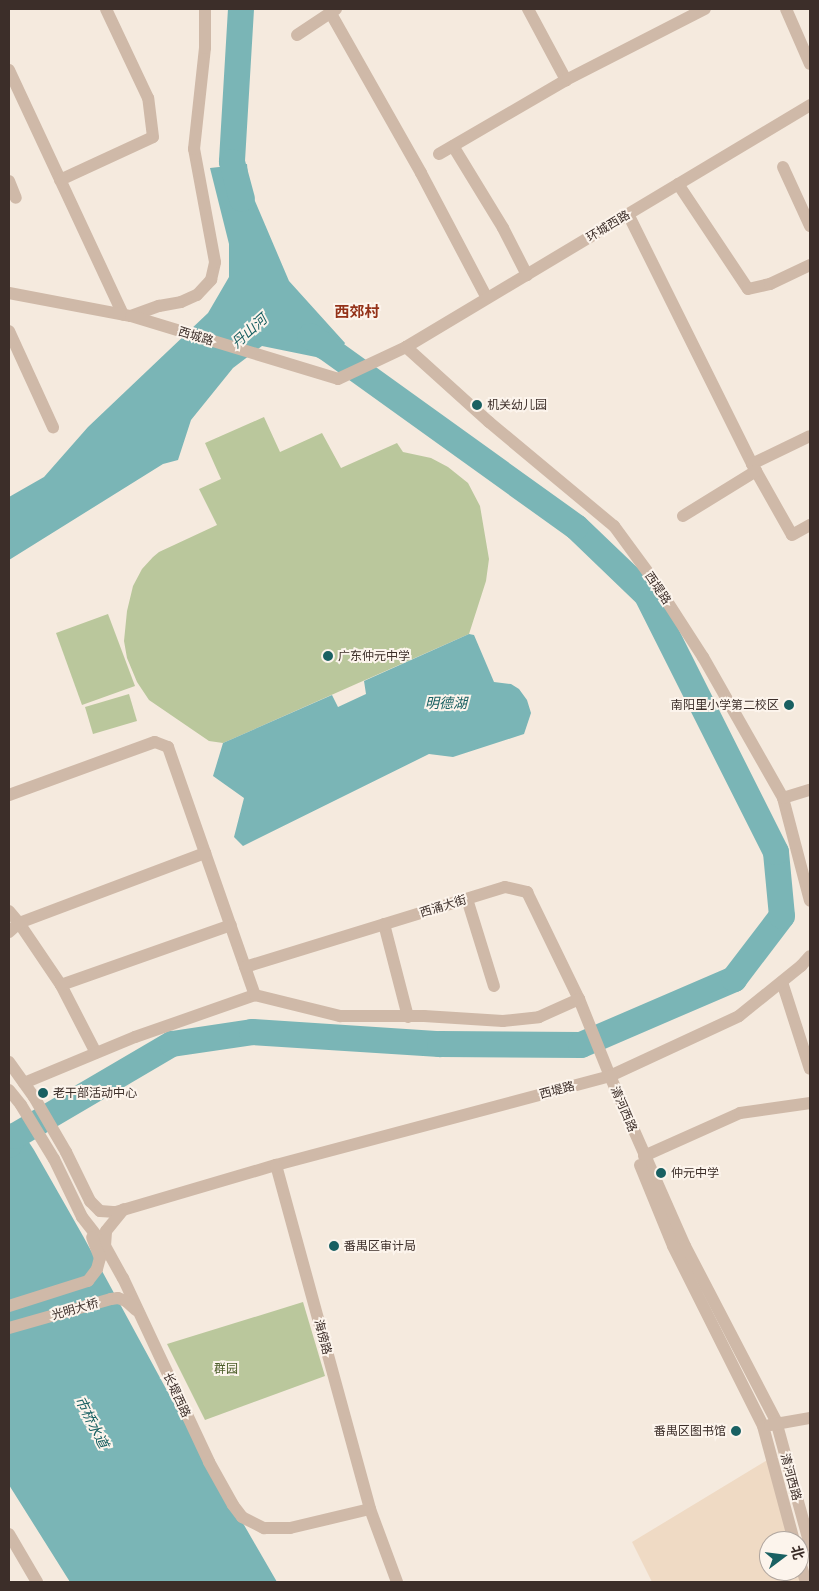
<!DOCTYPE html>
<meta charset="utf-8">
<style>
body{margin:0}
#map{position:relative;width:819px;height:1591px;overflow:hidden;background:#f5eade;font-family:"IBM Plex Sans","Noto Sans SC",sans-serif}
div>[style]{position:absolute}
.green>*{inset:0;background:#bac79c}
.plaza>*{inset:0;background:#efdac4}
.water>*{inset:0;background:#7ab5b6}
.river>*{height:26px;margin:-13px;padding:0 13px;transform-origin:13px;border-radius:13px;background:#7ab5b6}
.minor>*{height:12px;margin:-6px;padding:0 6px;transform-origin:6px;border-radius:6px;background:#cfb9a8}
.tertiary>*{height:12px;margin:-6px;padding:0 6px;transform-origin:6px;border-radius:6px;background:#cfb9a8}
.dots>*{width:14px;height:14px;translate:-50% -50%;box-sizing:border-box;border:2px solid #fcf4ec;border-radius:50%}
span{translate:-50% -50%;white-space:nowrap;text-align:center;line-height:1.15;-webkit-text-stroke:4px #fcf4ec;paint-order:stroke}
.street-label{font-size:12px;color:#3c2e29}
.poi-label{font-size:12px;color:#3c2e29}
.left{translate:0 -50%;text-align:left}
.right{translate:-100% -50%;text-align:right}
.park-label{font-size:12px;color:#4c5d2a}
.water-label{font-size:14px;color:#196062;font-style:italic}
.quarter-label{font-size:15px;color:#943219;font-weight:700}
.frame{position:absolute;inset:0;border:10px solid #3c2e29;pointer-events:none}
.north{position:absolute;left:759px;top:1531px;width:50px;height:50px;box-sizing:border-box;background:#fcf4ec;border:1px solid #afa59e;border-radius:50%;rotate:75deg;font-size:14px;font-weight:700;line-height:20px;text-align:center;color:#3c2e29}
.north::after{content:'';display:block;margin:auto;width:18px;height:22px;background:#196062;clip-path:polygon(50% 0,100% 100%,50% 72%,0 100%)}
</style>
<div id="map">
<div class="green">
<div style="clip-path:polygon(264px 417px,280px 452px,322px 433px,341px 468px,397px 443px,403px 452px,431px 458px,448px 467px,468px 483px,480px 506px,489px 559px,486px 581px,469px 634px,223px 743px,209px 741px,149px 700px,137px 682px,127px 658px,124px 641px,127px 611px,133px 586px,142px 569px,153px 557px,159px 552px,217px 525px,199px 489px,221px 479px,205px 443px)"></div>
<div style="clip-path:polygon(108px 614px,135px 686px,82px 705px,56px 633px)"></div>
<div style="clip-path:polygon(129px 694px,137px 721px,93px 734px,85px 707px)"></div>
<div style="clip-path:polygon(303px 1302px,325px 1376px,205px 1420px,167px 1344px)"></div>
</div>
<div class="plaza">
<div style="clip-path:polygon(769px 1459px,793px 1541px,769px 1541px,769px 1571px,799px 1571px,804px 1582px,652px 1582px,632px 1542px)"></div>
</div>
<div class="water">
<div style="clip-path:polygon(247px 164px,249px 187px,289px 281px,345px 343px,333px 365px,316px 357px,262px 346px,233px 368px,191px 420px,178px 460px,163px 464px,9px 560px,9px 497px,44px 477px,88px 427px,208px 313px,229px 277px,229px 244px,210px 168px)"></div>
<div style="clip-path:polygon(469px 634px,474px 635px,494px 682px,511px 684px,519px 689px,527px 700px,531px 713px,524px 734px,453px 757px,429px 754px,243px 846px,234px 837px,244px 798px,213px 776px,223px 743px,332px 695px,338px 707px,366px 694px,364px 681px)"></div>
<div style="clip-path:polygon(9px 1124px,12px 1127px,17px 1124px,34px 1150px,83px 1236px,177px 1409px,277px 1582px,70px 1582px,9px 1485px)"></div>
</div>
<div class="river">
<div style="left:241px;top:9px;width:153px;rotate:93.4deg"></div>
<div style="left:232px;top:162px;width:38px;rotate:75deg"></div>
<div style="left:9px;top:1145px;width:11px;rotate:-56deg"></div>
<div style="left:15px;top:1136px;width:182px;rotate:-30.4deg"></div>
<div style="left:172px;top:1044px;width:81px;rotate:-8.5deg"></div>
<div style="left:252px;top:1032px;width:188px;rotate:3.7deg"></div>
<div style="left:440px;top:1044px;width:141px;rotate:0.4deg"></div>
<div style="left:581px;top:1045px;width:167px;rotate:-23.3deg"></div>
<div style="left:734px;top:979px;width:79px;rotate:-52.7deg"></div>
<div style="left:782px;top:916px;width:64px;rotate:-95.4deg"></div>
<div style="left:776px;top:852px;width:288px;rotate:-116.7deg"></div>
<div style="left:647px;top:595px;width:98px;rotate:-136.2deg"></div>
<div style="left:576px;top:527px;width:327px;rotate:-144.3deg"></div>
</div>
<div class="minor">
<div style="left:528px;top:9px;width:81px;rotate:61.8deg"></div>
<div style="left:330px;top:12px;width:185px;rotate:60.5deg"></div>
<div style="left:421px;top:173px;width:141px;rotate:62.2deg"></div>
<div style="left:297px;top:35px;width:47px;rotate:-33.7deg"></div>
<div style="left:9px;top:70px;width:270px;rotate:65deg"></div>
<div style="left:453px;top:146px;width:96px;rotate:58.6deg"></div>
<div style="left:503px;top:228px;width:53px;rotate:62.9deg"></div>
<div style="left:439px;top:154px;width:147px;rotate:-30.2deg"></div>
<div style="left:566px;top:80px;width:156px;rotate:-27.1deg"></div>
<div style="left:783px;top:167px;width:65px;rotate:65.4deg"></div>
<div style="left:60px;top:180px;width:102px;rotate:-24.8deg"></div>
<div style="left:153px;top:137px;width:39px;rotate:-97deg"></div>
<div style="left:148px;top:98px;width:98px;rotate:-115.3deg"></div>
<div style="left:9px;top:181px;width:18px;rotate:68deg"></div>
<div style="left:678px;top:184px;width:126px;rotate:56.3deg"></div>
<div style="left:748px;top:289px;width:23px;rotate:-13deg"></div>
<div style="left:770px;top:284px;width:44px;rotate:-25.4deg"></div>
<div style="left:628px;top:214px;width:279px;rotate:63.6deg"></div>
<div style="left:752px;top:464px;width:81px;rotate:60.6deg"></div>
<div style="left:792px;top:535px;width:21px;rotate:-29deg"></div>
<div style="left:131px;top:316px;width:30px;rotate:-20deg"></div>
<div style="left:159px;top:306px;width:22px;rotate:-10deg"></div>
<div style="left:181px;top:302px;width:17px;rotate:-24deg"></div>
<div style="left:197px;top:295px;width:21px;rotate:-47deg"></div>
<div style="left:211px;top:280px;width:18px;rotate:-77deg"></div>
<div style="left:215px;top:262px;width:115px;rotate:-100.5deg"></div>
<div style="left:194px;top:149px;width:102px;rotate:-83.8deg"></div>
<div style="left:205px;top:48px;width:39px;rotate:-90deg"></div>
<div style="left:9px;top:331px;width:106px;rotate:65.4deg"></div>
<div style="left:752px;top:464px;width:64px;rotate:-25.8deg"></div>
<div style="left:683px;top:516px;width:86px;rotate:-31.7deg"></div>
<div style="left:9px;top:795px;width:155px;rotate:-20deg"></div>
<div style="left:155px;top:742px;width:14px;rotate:21deg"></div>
<div style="left:168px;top:747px;width:263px;rotate:70.7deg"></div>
<div style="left:467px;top:899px;width:91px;rotate:72.8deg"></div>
<div style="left:9px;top:911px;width:16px;rotate:50deg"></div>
<div style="left:19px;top:923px;width:75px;rotate:55.9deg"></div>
<div style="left:61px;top:985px;width:76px;rotate:62.8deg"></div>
<div style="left:384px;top:924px;width:96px;rotate:75.5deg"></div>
<div style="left:9px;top:932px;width:13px;rotate:-42deg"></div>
<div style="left:19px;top:923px;width:199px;rotate:-20.6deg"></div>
<div style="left:245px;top:967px;width:272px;rotate:-17.1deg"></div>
<div style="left:505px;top:887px;width:23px;rotate:13deg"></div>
<div style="left:527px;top:892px;width:119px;rotate:64.1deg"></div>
<div style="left:579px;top:999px;width:83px;rotate:68.1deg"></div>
<div style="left:782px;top:982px;width:91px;rotate:72.2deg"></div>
<div style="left:61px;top:985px;width:180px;rotate:-19.4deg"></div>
<div style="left:24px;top:1083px;width:120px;rotate:-22.5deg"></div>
<div style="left:135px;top:1037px;width:127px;rotate:-19.3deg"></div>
<div style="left:255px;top:995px;width:88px;rotate:13.9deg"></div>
<div style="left:340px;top:1016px;width:84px"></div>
<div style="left:424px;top:1016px;width:79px;rotate:3.6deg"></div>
<div style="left:503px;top:1021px;width:36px;rotate:-6deg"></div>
<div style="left:539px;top:1017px;width:44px;rotate:-24.2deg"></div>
<div style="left:644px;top:1156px;width:105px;rotate:-24.1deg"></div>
<div style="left:740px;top:1113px;width:71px;rotate:-8.1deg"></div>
</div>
<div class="tertiary">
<div style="left:786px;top:9px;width:60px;rotate:66.4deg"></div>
<div style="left:9px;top:293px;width:124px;rotate:10.7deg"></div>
<div style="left:131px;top:316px;width:216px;rotate:16.9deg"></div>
<div style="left:338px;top:379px;width:75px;rotate:-25.2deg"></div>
<div style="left:406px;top:347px;width:471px;rotate:-30.9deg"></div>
<div style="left:406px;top:347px;width:112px;rotate:42.1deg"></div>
<div style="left:489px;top:422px;width:163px;rotate:39.8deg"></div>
<div style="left:614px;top:526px;width:64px;rotate:53.8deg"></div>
<div style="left:652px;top:578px;width:94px;rotate:57.2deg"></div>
<div style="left:703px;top:657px;width:162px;rotate:60.4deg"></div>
<div style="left:783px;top:798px;width:106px;rotate:75.3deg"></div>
<div style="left:783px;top:798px;width:28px;rotate:-17deg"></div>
<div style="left:9px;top:1062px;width:43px;rotate:54.5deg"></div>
<div style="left:34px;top:1097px;width:64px;rotate:59.8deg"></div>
<div style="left:66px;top:1152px;width:55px;rotate:63.9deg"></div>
<div style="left:90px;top:1201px;width:14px;rotate:45deg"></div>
<div style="left:100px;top:1211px;width:16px;rotate:4deg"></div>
<div style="left:116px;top:1212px;width:167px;rotate:-16.4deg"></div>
<div style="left:276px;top:1165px;width:346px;rotate:-14.9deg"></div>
<div style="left:610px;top:1076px;width:142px;rotate:-24.9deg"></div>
<div style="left:739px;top:1016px;width:80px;rotate:-38.9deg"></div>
<div style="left:801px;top:966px;width:13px;rotate:-48deg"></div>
<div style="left:610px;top:1076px;width:186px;rotate:66.2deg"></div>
<div style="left:685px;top:1246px;width:197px;rotate:62.5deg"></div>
<div style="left:776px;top:1421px;width:129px;rotate:74.7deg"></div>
<div style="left:9px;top:1090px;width:19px;rotate:51deg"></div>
<div style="left:21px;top:1105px;width:63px;rotate:58.6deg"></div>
<div style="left:54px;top:1159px;width:64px;rotate:64.2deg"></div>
<div style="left:82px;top:1217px;width:37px;rotate:52deg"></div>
<div style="left:105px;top:1246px;width:37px;rotate:61deg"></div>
<div style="left:123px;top:1278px;width:203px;rotate:64.9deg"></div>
<div style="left:209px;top:1462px;width:49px;rotate:60.8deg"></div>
<div style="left:233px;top:1505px;width:15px;rotate:53deg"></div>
<div style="left:242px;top:1517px;width:25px;rotate:27deg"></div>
<div style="left:264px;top:1528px;width:26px"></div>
<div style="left:290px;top:1528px;width:82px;rotate:-13.4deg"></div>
<div style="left:276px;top:1165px;width:357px;rotate:74.7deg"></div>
<div style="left:370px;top:1509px;width:78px;rotate:69.7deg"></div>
<div style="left:640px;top:1165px;width:87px;rotate:67.8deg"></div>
<div style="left:673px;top:1246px;width:201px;rotate:63.4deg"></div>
<div style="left:763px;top:1426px;width:119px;rotate:74.9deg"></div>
<div style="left:105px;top:1246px;width:15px;rotate:-86deg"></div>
<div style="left:106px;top:1231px;width:28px;rotate:-51deg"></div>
<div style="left:9px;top:1306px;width:83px;rotate:-17.6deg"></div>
<div style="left:88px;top:1281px;width:15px;rotate:-53deg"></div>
<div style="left:97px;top:1269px;width:11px;rotate:-75deg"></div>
<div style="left:100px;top:1258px;width:22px;rotate:-111deg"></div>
<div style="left:9px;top:1328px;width:106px;rotate:-15.9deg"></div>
<div style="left:111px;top:1299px;width:7px;rotate:-8deg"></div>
<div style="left:118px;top:1298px;width:9px;rotate:21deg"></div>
<div style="left:126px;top:1301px;width:13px;rotate:42deg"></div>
<div style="left:770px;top:1425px;width:41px;rotate:-9.9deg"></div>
<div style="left:9px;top:1534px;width:56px;rotate:59.7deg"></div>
<div style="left:799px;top:1558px;width:25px;rotate:74deg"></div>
</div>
<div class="dots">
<div style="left:477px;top:405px;background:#196062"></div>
<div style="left:328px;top:656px;background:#196062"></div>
<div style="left:789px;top:705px;background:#196062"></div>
<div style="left:43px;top:1093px;background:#196062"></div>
<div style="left:661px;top:1173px;background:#196062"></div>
<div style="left:334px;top:1246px;background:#196062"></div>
<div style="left:736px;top:1431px;background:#196062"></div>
</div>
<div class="street-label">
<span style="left:608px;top:226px;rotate:-31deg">环城西路</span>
<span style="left:196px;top:336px;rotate:17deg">西城路</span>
<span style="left:658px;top:588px;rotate:56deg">西堤路</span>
<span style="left:443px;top:906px;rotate:-17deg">西涌大街</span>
<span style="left:557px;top:1090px;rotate:-15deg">西堤路</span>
<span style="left:624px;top:1109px;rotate:67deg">清河西路</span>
<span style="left:75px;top:1309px;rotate:-16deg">光明大桥</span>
<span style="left:323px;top:1337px;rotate:75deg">海傍路</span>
<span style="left:177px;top:1395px;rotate:65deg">长堤西路</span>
<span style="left:791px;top:1477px;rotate:75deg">清河西路</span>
</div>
<div class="poi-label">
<span class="left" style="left:487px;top:405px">机关幼儿园</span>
<span class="left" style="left:338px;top:656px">广东仲元中学</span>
<span class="right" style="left:779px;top:705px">南阳里小学第二校区</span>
<span class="left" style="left:53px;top:1093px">老干部活动中心</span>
<span class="left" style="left:671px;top:1173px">仲元中学</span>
<span class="left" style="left:344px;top:1246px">番禺区审计局</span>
<span class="right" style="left:726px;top:1431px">番禺区图书馆</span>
</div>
<div class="park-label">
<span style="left:226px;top:1369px">群园</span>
</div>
<div class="water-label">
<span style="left:249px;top:331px;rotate:-42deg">丹山河</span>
<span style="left:446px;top:703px">明德湖</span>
<span style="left:92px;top:1422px;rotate:63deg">市桥水道</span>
</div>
<div class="quarter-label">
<span style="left:357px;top:312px">西郊村</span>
</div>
<div class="frame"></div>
<div class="north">北</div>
</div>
